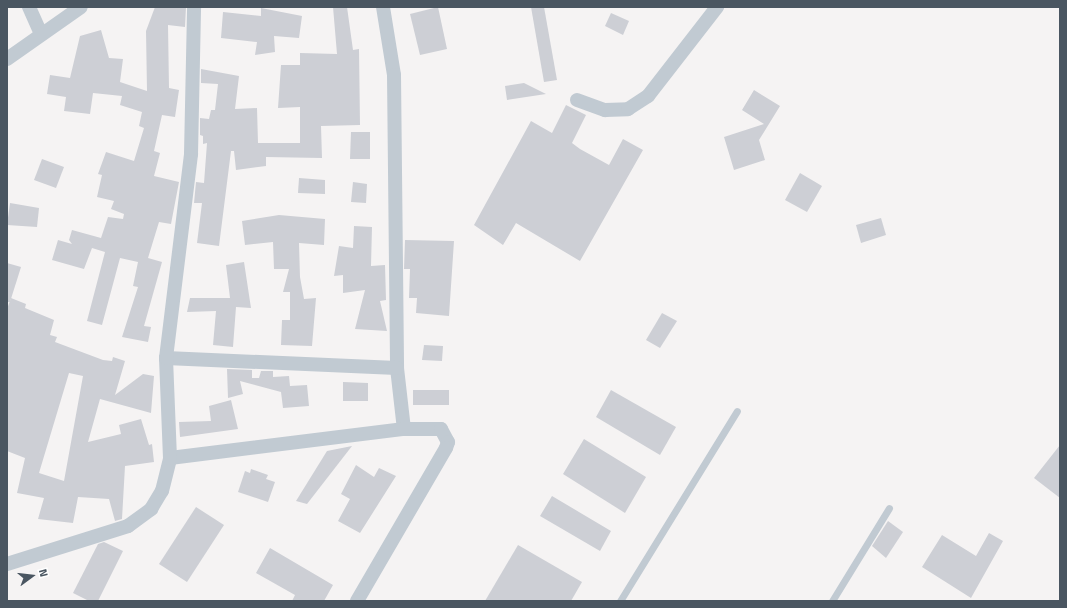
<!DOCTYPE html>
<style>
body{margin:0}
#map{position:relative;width:1067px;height:608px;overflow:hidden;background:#f5f3f3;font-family:"Titillium Web",sans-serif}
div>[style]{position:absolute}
.building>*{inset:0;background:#cdcfd5}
.lane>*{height:7px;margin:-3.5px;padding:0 3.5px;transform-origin:3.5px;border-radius:3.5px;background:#c1cad2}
.street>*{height:14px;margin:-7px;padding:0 7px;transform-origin:7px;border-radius:7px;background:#c1cad2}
span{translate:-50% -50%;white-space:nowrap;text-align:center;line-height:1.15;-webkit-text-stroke:3.5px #fff;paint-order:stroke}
.frame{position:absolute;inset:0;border:8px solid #4a5661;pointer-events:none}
.north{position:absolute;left:12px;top:556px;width:40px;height:40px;-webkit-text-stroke:3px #fff;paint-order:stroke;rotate:75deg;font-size:11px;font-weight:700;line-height:16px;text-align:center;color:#4a5661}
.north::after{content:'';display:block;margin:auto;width:14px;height:18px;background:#4a5661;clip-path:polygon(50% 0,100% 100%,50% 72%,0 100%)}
</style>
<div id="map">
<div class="building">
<div style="clip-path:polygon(155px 7px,186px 7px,185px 27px,168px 25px,169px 88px,179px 90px,175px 117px,162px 115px,154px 151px,160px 153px,154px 176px,179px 182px,171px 224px,159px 222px,148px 258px,162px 262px,144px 326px,151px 327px,148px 342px,122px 337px,138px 287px,133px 286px,138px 262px,120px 258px,102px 325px,87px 321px,105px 252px,92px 248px,84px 269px,52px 260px,58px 240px,72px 244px,69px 240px,72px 230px,101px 238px,108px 217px,123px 219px,124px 214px,111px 209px,114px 201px,97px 197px,102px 175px,98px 174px,106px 152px,134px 161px,144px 128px,139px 126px,142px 112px,120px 105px,122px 96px,93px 93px,90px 114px,64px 111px,66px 97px,47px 94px,50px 75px,70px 78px,80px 36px,101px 30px,109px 58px,123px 59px,120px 82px,147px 91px,146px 31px)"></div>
<div style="clip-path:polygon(333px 7px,347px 7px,353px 50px,359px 49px,360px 125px,321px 126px,322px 158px,266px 157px,266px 166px,236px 170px,234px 151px,231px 151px,219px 246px,197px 243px,202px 203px,194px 203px,196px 182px,204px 183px,207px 143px,203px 144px,203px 136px,200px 135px,200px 118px,209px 119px,211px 110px,215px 110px,218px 84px,201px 83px,201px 69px,239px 76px,235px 109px,257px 108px,258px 143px,300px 143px,300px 107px,278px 108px,281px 65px,300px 65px,300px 53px,337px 54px)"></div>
<div style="clip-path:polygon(438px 7px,447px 49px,420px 55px,410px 14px)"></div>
<div style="clip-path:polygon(531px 7px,544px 7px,557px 80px,544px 82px)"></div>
<div style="clip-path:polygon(261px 8px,302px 16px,299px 38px,274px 36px,275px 52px,255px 55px,257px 42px,221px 38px,223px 12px,261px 16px)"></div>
<div style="clip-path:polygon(611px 13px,629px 21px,623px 35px,605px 26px)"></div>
<div style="clip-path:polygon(524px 83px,546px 94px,507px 100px,505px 86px)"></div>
<div style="clip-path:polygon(754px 90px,780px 106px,759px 140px,765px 160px,734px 170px,724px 137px,764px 124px,742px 110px)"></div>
<div style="clip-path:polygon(566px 105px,586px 115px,572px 143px,580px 149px,609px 165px,623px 139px,643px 150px,580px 261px,516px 223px,503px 245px,474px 225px,531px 121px,552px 133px)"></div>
<div style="clip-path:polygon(351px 132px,370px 132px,370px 159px,350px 159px)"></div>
<div style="clip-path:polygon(42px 159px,64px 167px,56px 188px,34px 180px)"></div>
<div style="clip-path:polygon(800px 173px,822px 186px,807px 212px,785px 200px)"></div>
<div style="clip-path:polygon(299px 178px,325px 180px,325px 194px,298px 193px)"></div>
<div style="clip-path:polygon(353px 182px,367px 184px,366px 203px,351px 202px)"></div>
<div style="clip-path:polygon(10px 203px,39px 208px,37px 227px,7px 225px)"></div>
<div style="clip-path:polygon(279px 215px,325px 219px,324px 245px,299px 243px,300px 277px,304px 299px,316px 298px,312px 346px,281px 345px,282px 320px,290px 320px,290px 292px,283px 292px,289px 269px,274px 269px,273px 242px,245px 245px,242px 221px)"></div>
<div style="clip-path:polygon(881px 218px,886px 235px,861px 243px,856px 225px)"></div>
<div style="clip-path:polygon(354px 226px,372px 227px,371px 266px,385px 265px,386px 300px,380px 301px,387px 331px,355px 329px,365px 290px,343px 293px,343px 275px,334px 276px,339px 246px,353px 248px)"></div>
<div style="clip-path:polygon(405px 240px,454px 241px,449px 316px,416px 313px,417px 298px,409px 298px,410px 269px,404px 269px)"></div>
<div style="clip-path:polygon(244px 262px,251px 308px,236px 307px,233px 347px,213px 345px,216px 311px,187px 312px,190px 298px,230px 298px,226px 265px)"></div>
<div style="clip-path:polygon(7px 263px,21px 267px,10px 302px,7px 302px)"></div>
<div style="clip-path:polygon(evenodd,11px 298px,26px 304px,25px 308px,54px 320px,50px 335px,57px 337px,55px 342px,103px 360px,112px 361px,113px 357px,125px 361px,115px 395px,143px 374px,154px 376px,151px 413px,100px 399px,88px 442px,121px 434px,119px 425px,141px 419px,149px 445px,152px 444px,154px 462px,125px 466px,122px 519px,115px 521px,109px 499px,78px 497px,73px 523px,38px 519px,44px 498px,17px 493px,25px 458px,7px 451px,7px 309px,11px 298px,69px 373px,83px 376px,64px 481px,39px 473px,69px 373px)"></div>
<div style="clip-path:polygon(662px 313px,677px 321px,660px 348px,646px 340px)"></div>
<div style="clip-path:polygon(424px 345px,443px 346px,442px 361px,422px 360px)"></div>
<div style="clip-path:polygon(227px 369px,252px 370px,252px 378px,259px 378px,261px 371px,273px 371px,273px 377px,289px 376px,290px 386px,307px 385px,309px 406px,283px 408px,281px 392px,240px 381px,243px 394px,228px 398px)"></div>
<div style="clip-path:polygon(343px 382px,368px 383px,368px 401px,343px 401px)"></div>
<div style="clip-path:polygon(413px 390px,449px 390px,449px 405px,413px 405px)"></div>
<div style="clip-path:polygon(611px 390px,676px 427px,660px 455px,596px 417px)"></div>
<div style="clip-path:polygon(231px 400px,238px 429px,180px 437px,179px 422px,211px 421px,209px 406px)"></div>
<div style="clip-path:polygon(584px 439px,646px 477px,625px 513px,563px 474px)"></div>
<div style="clip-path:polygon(1060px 445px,1060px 498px,1034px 478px)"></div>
<div style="clip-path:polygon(352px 446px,307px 504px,296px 501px,327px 451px)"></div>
<div style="clip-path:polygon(356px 465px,374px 477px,379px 468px,396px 476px,360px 533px,338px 521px,350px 499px,341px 494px)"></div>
<div style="clip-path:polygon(251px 469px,268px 475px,266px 479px,275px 482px,268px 502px,238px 492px,245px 471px,250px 473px)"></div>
<div style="clip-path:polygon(552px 496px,611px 531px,600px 551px,540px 516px)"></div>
<div style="clip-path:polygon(196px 507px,224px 525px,187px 582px,159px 564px)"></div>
<div style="clip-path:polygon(888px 521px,903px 532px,886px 558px,872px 546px)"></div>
<div style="clip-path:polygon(989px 533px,1003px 541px,971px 598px,922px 567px,942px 535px,976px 556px)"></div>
<div style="clip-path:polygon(104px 542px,123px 551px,98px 601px,89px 601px,73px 593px,98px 544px)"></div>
<div style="clip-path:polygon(518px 545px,582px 582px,571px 601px,485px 601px)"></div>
<div style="clip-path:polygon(270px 548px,333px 585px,324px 601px,292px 601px,295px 595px,256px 573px)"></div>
</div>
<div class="lane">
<div style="left:620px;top:601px;width:223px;rotate:-58.4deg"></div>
<div style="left:832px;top:601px;width:109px;rotate:-58.5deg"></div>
</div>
<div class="street">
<div style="left:29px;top:7px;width:30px;rotate:66deg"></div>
<div style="left:383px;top:7px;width:69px;rotate:80.8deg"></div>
<div style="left:394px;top:75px;width:293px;rotate:89.4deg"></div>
<div style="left:397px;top:368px;width:61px;rotate:83.5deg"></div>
<div style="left:7px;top:59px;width:90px;rotate:-35.1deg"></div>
<div style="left:577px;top:100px;width:30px;rotate:20deg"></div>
<div style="left:605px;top:110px;width:23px;rotate:-2deg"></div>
<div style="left:628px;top:109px;width:24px;rotate:-33deg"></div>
<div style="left:648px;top:96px;width:113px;rotate:-52.2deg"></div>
<div style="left:166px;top:358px;width:231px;rotate:2.5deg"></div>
<div style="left:170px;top:458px;width:236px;rotate:-7.1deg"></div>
<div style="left:404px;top:429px;width:37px"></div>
<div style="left:441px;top:429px;width:15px;rotate:62deg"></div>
<div style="left:448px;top:442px;width:6px;rotate:108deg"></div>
<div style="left:446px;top:448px;width:177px;rotate:120.2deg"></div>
<div style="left:7px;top:564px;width:127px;rotate:-17.4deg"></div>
<div style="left:128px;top:526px;width:29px;rotate:-36deg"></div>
<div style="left:151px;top:509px;width:21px;rotate:-59deg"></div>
<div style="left:162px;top:491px;width:34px;rotate:-76deg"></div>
<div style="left:170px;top:458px;width:100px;rotate:-92.3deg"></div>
<div style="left:166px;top:358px;width:206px;rotate:-83deg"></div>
<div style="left:191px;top:154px;width:147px;rotate:-88.8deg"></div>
</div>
<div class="frame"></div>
<div class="north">N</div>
</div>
